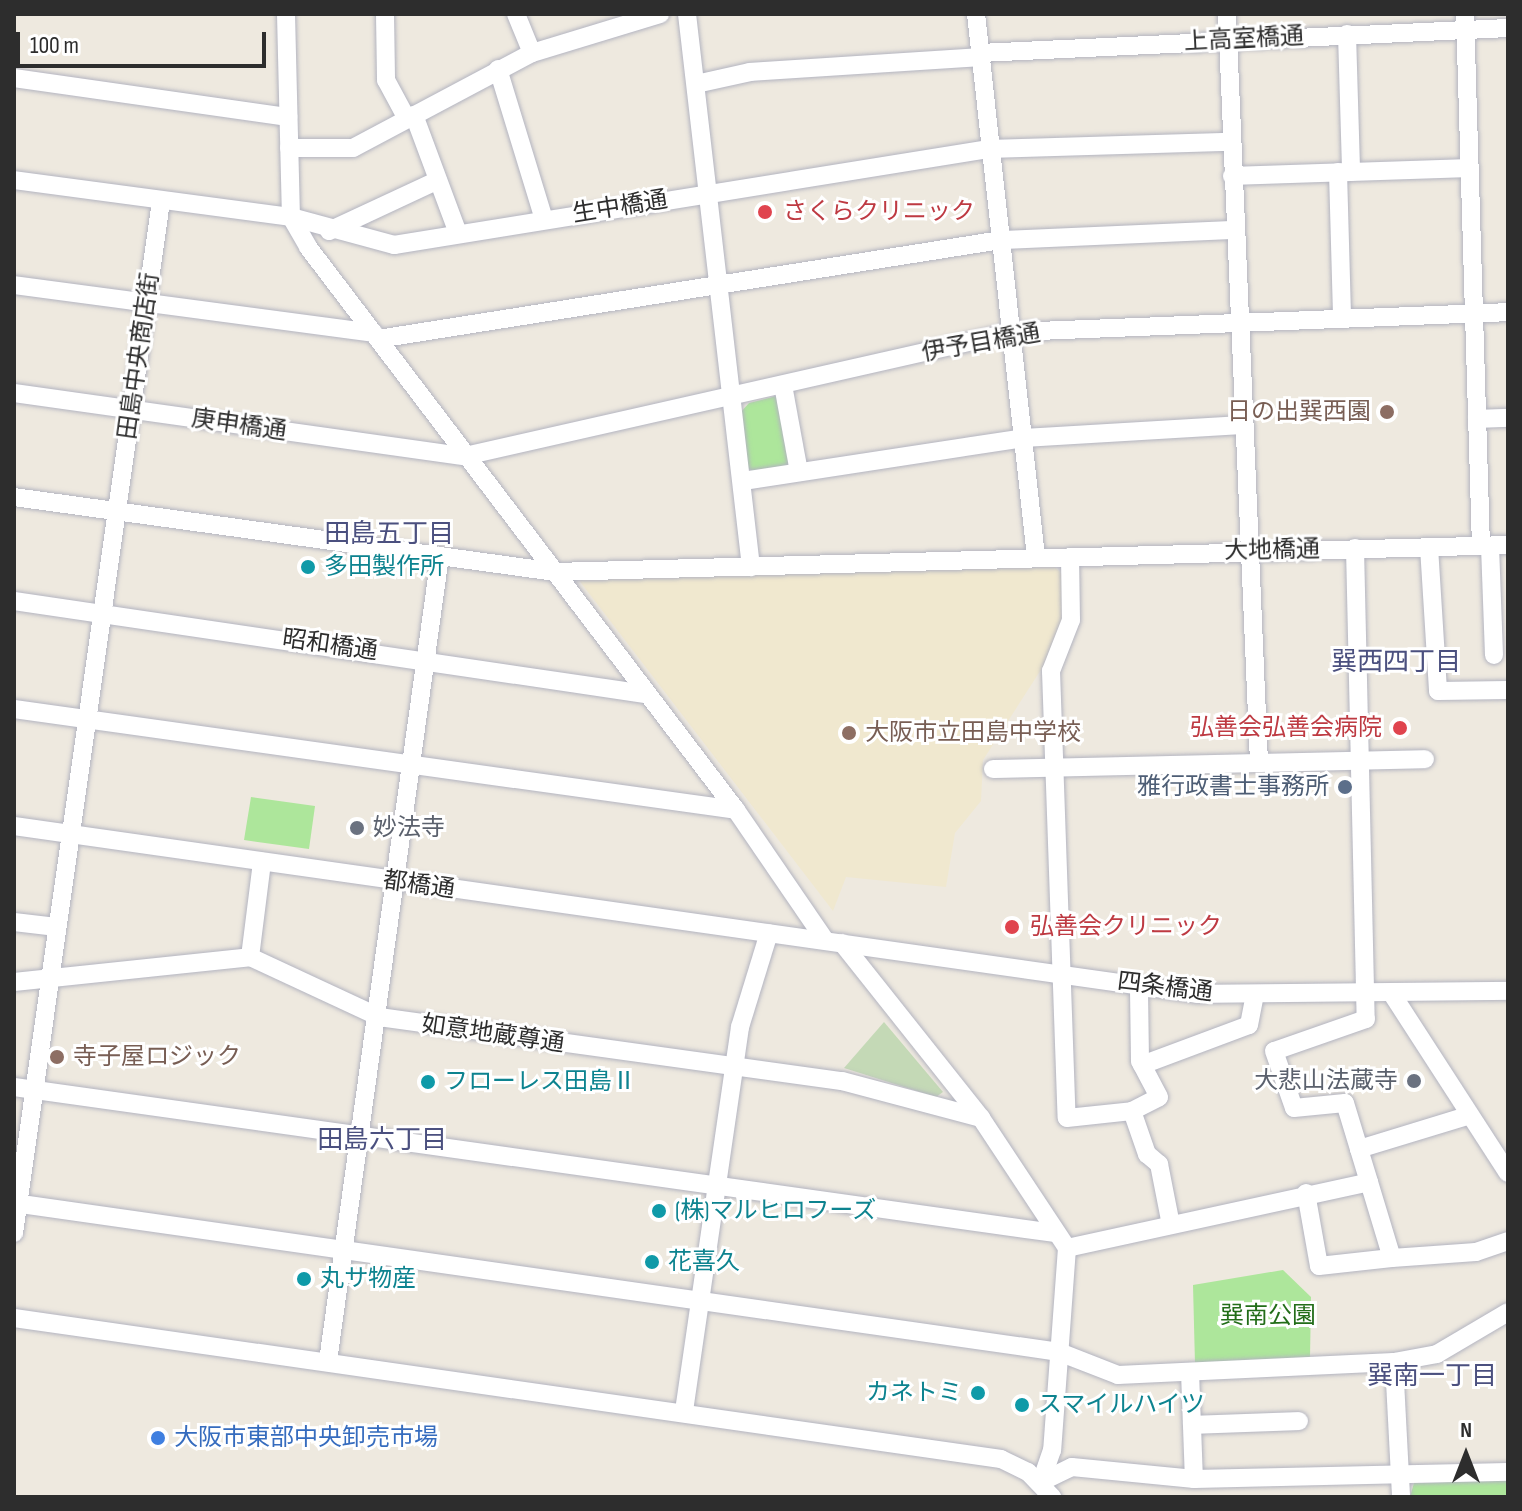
<!DOCTYPE html>
<meta charset="utf-8">
<style>
body{margin:0}
#map{position:relative;width:1522px;height:1511px;overflow:hidden;background:#eee9df;font-family:"Sofia Sans Condensed","Noto Sans JP",sans-serif}
div>[style]{position:absolute}
.education>*{inset:0;background:#f0e8cf}
.green>*{inset:0;background:#ade69b}
.cemetery>*{inset:0;background:#c4d9b6}
.roads{filter:drop-shadow(0 0 2px #b3b4c0) drop-shadow(0 0 2px #b3b4c0)}
.minor>*{height:18px;margin:-9px;padding:0 9px;transform-origin:9px;border-radius:9px;background:#fff}
.dots>*{width:22px;height:22px;translate:-50% -50%;box-sizing:border-box;border:4px solid #fff;border-radius:50%}
span{translate:-50% -50%;white-space:nowrap;text-align:center;line-height:1.15;-webkit-text-stroke:6px #fff;paint-order:stroke}
.street-label{font-size:24px;color:#2d2d2d}
.health-label{font-size:24px;color:#be3a42}
.left{translate:0 -50%;text-align:left}
.right{translate:-100% -50%;text-align:right}
.education-label{font-size:24px;color:#785e54}
.culture-label{font-size:24px;color:#0d838f}
.service-label{font-size:24px;color:#4e5e75}
.worship-label{font-size:24px;color:#5b616d}
.park-label{font-size:24px;color:#236d19}
.shop-label{font-size:24px;color:#366cbe}
.neighbourhood-label{font-size:26px;color:#4b507f}
.frame{position:absolute;inset:0;border:16px solid #2d2d2d;pointer-events:none}
.north{position:absolute;left:1426px;top:1415px;width:80px;height:80px;-webkit-text-stroke:6px #fff;paint-order:stroke;rotate:0deg;font-size:22px;font-weight:700;line-height:32px;text-align:center;color:#2d2d2d}
.north::after{content:'';display:block;margin:auto;width:28px;height:36px;background:#2d2d2d;clip-path:polygon(50% 0,100% 100%,50% 72%,0 100%)}
.scale{position:absolute;left:16px;top:32px;width:250px;height:36px;box-sizing:border-box;border:4px solid #2d2d2d;border-top:0;padding-left:10px;font-size:24px;line-height:28px;white-space:nowrap;color:#2d2d2d;-webkit-text-stroke:6px #fff;paint-order:stroke}
</style>
<div id="map">
<div class="education">
<div style="clip-path:polygon(1055px 567px,1063px 575px,1064px 615px,1053px 651px,983px 760px,981px 801px,955px 833px,946px 887px,846px 877px,833px 911px,578px 579px)"></div>
</div>
<div class="green">
<div style="clip-path:polygon(780px 395px,790px 468px,755px 473px,746px 467px,740px 413px,749px 403px)"></div>
<div style="clip-path:polygon(251px 797px,315px 806px,309px 849px,244px 840px)"></div>
<div style="clip-path:polygon(1283px 1270px,1311px 1297px,1310px 1358px,1195px 1364px,1193px 1285px)"></div>
<div style="clip-path:polygon(1508px 1480px,1508px 1497px,1410px 1497px,1414px 1483px)"></div>
</div>
<div class="cemetery">
<div style="clip-path:polygon(884px 1022px,943px 1092px,936px 1097px,844px 1068px)"></div>
</div>
<div class="roads">
<div class="minor">
<div style="left:286px;top:14px;width:203px;rotate:88.6deg"></div>
<div style="left:291px;top:217px;width:34px;rotate:60deg"></div>
<div style="left:308px;top:247px;width:707px;rotate:52.76deg"></div>
<div style="left:736px;top:810px;width:158px;rotate:55.6deg"></div>
<div style="left:385px;top:14px;width:66px;rotate:89.1deg"></div>
<div style="left:386px;top:80px;width:44px;rotate:61.7deg"></div>
<div style="left:516px;top:14px;width:42px;rotate:67.7deg"></div>
<div style="left:687px;top:14px;width:557px;rotate:83.4deg"></div>
<div style="left:976px;top:14px;width:546px;rotate:83.69deg"></div>
<div style="left:1227px;top:14px;width:750px;rotate:87.55deg"></div>
<div style="left:1465px;top:14px;width:532px;rotate:88.28deg"></div>
<div style="left:1347px;top:34px;width:138px;rotate:88.3deg"></div>
<div style="left:980px;top:53px;width:529px;rotate:-2.71deg"></div>
<div style="left:498px;top:69px;width:157px;rotate:73deg"></div>
<div style="left:14px;top:78px;width:277px;rotate:8.1deg"></div>
<div style="left:696px;top:84px;width:55px;rotate:-12.5deg"></div>
<div style="left:750px;top:72px;width:231px;rotate:-3.7deg"></div>
<div style="left:414px;top:115px;width:126px;rotate:69.6deg"></div>
<div style="left:289px;top:148px;width:64px"></div>
<div style="left:353px;top:148px;width:203px;rotate:-28deg"></div>
<div style="left:532px;top:53px;width:134px;rotate:-16.9deg"></div>
<div style="left:1338px;top:172px;width:146px;rotate:88.4deg"></div>
<div style="left:1232px;top:176px;width:237px;rotate:-1.9deg"></div>
<div style="left:14px;top:180px;width:279px;rotate:7.6deg"></div>
<div style="left:291px;top:217px;width:107px;rotate:15.2deg"></div>
<div style="left:394px;top:245px;width:603px;rotate:-9.17deg"></div>
<div style="left:989px;top:149px;width:241px;rotate:-1.7deg"></div>
<div style="left:329px;top:231px;width:118px;rotate:-25deg"></div>
<div style="left:14px;top:285px;width:363px;rotate:7.6deg"></div>
<div style="left:378px;top:339px;width:631px;rotate:-9.03deg"></div>
<div style="left:1001px;top:240px;width:233px;rotate:-2.5deg"></div>
<div style="left:783px;top:385px;width:88px;rotate:79.6deg"></div>
<div style="left:14px;top:393px;width:455px;rotate:8deg"></div>
<div style="left:465px;top:456px;width:562px;rotate:-12.75deg"></div>
<div style="left:1013px;top:332px;width:495px;rotate:-2.3deg"></div>
<div style="left:1477px;top:419px;width:31px;rotate:-2deg"></div>
<div style="left:743px;top:481px;width:284px;rotate:-8.7deg"></div>
<div style="left:1024px;top:438px;width:218px;rotate:-3.4deg"></div>
<div style="left:14px;top:497px;width:546px;rotate:7.89deg"></div>
<div style="left:555px;top:572px;width:953px;rotate:-1.62deg"></div>
<div style="left:1490px;top:546px;width:109px;rotate:87.9deg"></div>
<div style="left:1429px;top:547px;width:144px;rotate:86.4deg"></div>
<div style="left:1438px;top:691px;width:70px;rotate:-0.8deg"></div>
<div style="left:1355px;top:548px;width:471px;rotate:88.7deg"></div>
<div style="left:1366px;top:1019px;width:97px;rotate:160.8deg"></div>
<div style="left:1274px;top:1051px;width:60px;rotate:70.7deg"></div>
<div style="left:1294px;top:1108px;width:51px;rotate:-5.6deg"></div>
<div style="left:1345px;top:1103px;width:48px;rotate:73.1deg"></div>
<div style="left:1070px;top:557px;width:63px;rotate:89.1deg"></div>
<div style="left:1071px;top:620px;width:55px;rotate:111.4deg"></div>
<div style="left:1051px;top:671px;width:447px;rotate:88deg"></div>
<div style="left:1067px;top:1118px;width:65px;rotate:-6.1deg"></div>
<div style="left:1132px;top:1111px;width:46px;rotate:70.8deg"></div>
<div style="left:1147px;top:1154px;width:16px;rotate:40deg"></div>
<div style="left:1159px;top:1164px;width:62px;rotate:78.9deg"></div>
<div style="left:14px;top:601px;width:638px;rotate:8.38deg"></div>
<div style="left:14px;top:709px;width:729px;rotate:7.96deg"></div>
<div style="left:993px;top:769px;width:432px;rotate:-1.3deg"></div>
<div style="left:14px;top:826px;width:1195px;rotate:8.08deg"></div>
<div style="left:1197px;top:994px;width:311px;rotate:-0.6deg"></div>
<div style="left:14px;top:922px;width:43px;rotate:6.6deg"></div>
<div style="left:842px;top:943px;width:223px;rotate:51.5deg"></div>
<div style="left:981px;top:1118px;width:156px;rotate:56.5deg"></div>
<div style="left:1067px;top:1248px;width:203px;rotate:94.2deg"></div>
<div style="left:1052px;top:1450px;width:34px;rotate:109deg"></div>
<div style="left:250px;top:957px;width:96px;rotate:-82.8deg"></div>
<div style="left:14px;top:982px;width:237px;rotate:-6deg"></div>
<div style="left:250px;top:957px;width:142px;rotate:24.9deg"></div>
<div style="left:379px;top:1017px;width:467px;rotate:7.9deg"></div>
<div style="left:842px;top:1081px;width:144px;rotate:14.9deg"></div>
<div style="left:1392px;top:994px;width:213px;rotate:57.1deg"></div>
<div style="left:1142px;top:1065px;width:114px;rotate:-20.5deg"></div>
<div style="left:1249px;top:1025px;width:31px;rotate:-79deg"></div>
<div style="left:14px;top:1087px;width:1050px;rotate:7.99deg"></div>
<div style="left:1132px;top:1111px;width:30px;rotate:-27deg"></div>
<div style="left:1159px;top:1097px;width:41px;rotate:-117.8deg"></div>
<div style="left:1140px;top:1061px;width:75px;rotate:-90.8deg"></div>
<div style="left:1369px;top:1182px;width:79px;rotate:73.2deg"></div>
<div style="left:1392px;top:1258px;width:84px;rotate:-4.1deg"></div>
<div style="left:1476px;top:1252px;width:34px;rotate:-19deg"></div>
<div style="left:1306px;top:1193px;width:74px;rotate:79.9deg"></div>
<div style="left:1319px;top:1266px;width:73px;rotate:-6.3deg"></div>
<div style="left:14px;top:1203px;width:1056px;rotate:8.11deg"></div>
<div style="left:1059px;top:1352px;width:63px;rotate:21.3deg"></div>
<div style="left:1118px;top:1375px;width:276px;rotate:-2.7deg"></div>
<div style="left:1394px;top:1362px;width:44px;rotate:-10.5deg"></div>
<div style="left:1437px;top:1354px;width:82px;rotate:-30.6deg"></div>
<div style="left:14px;top:1233px;width:1042px;rotate:-81.89deg"></div>
<div style="left:1067px;top:1248px;width:309px;rotate:-12.3deg"></div>
<div style="left:1369px;top:1182px;width:34px;rotate:-107deg"></div>
<div style="left:1359px;top:1149px;width:116px;rotate:-17deg"></div>
<div style="left:14px;top:1318px;width:997px;rotate:8.13deg"></div>
<div style="left:1001px;top:1459px;width:30px;rotate:26deg"></div>
<div style="left:1028px;top:1472px;width:35px;rotate:46deg"></div>
<div style="left:328px;top:1361px;width:813px;rotate:-82.08deg"></div>
<div style="left:1394px;top:1362px;width:135px;rotate:87deg"></div>
<div style="left:1190px;top:1372px;width:107px;rotate:87.9deg"></div>
<div style="left:684px;top:1411px;width:388px;rotate:-81.7deg"></div>
<div style="left:740px;top:1027px;width:98px;rotate:-72.9deg"></div>
<div style="left:1192px;top:1425px;width:107px;rotate:-2.1deg"></div>
<div style="left:1041px;top:1482px;width:34px;rotate:-26deg"></div>
<div style="left:1072px;top:1467px;width:123px;rotate:5.6deg"></div>
<div style="left:1194px;top:1479px;width:314px;rotate:-1.3deg"></div>
</div>
</div>
<div class="dots">
<div style="left:765px;top:212px;background:#e0444e"></div>
<div style="left:1387px;top:412px;background:#8d6e63"></div>
<div style="left:308px;top:567px;background:#0f9aa8"></div>
<div style="left:1400px;top:728px;background:#e0444e"></div>
<div style="left:849px;top:733px;background:#8d6e63"></div>
<div style="left:1345px;top:787px;background:#5c6f8a"></div>
<div style="left:357px;top:828px;background:#6b7280"></div>
<div style="left:1012px;top:927px;background:#e0444e"></div>
<div style="left:57px;top:1057px;background:#8d6e63"></div>
<div style="left:1414px;top:1081px;background:#6b7280"></div>
<div style="left:428px;top:1082px;background:#0f9aa8"></div>
<div style="left:659px;top:1211px;background:#0f9aa8"></div>
<div style="left:652px;top:1262px;background:#0f9aa8"></div>
<div style="left:304px;top:1279px;background:#0f9aa8"></div>
<div style="left:978px;top:1393px;background:#0f9aa8"></div>
<div style="left:1022px;top:1405px;background:#0f9aa8"></div>
<div style="left:158px;top:1438px;background:#3f7fe0"></div>
</div>
<div class="street-label">
<span style="left:1244px;top:39px;rotate:-3deg">上高室橋通</span>
<span style="left:620px;top:207px;rotate:-9deg">生中橋通</span>
<span style="left:981px;top:343px;rotate:-10deg">伊予目橋通</span>
<span style="left:139px;top:356px;rotate:-82deg">田島中央商店街</span>
<span style="left:239px;top:425px;rotate:8deg">庚申橋通</span>
<span style="left:1272px;top:550px;rotate:-1deg">大地橋通</span>
<span style="left:330px;top:645px;rotate:8deg">昭和橋通</span>
<span style="left:419px;top:885px;rotate:8deg">都橋通</span>
<span style="left:1165px;top:987px;rotate:7deg">四条橋通</span>
<span style="left:493px;top:1034px;rotate:8deg">如意地蔵尊通</span>
</div>
<div class="health-label">
<span class="left" style="left:783px;top:212px">さくらクリニック</span>
<span class="right" style="left:1382px;top:728px">弘善会弘善会病院</span>
<span class="left" style="left:1030px;top:927px">弘善会クリニック</span>
</div>
<div class="education-label">
<span class="right" style="left:1371px;top:412px">日の出巽西園</span>
<span class="left" style="left:865px;top:733px">大阪市立田島中学校</span>
<span class="left" style="left:73px;top:1057px">寺子屋ロジック</span>
</div>
<div class="culture-label">
<span class="left" style="left:324px;top:567px">多田製作所</span>
<span class="left" style="left:444px;top:1082px">フローレス田島Ⅱ</span>
<span class="left" style="left:675px;top:1211px">(株)マルヒロフーズ</span>
<span class="left" style="left:668px;top:1262px">花喜久</span>
<span class="left" style="left:320px;top:1279px">丸サ物産</span>
<span class="right" style="left:962px;top:1393px">カネトミ</span>
<span class="left" style="left:1038px;top:1405px">スマイルハイツ</span>
</div>
<div class="service-label">
<span class="right" style="left:1329px;top:787px">雅行政書士事務所</span>
</div>
<div class="worship-label">
<span class="left" style="left:373px;top:828px">妙法寺</span>
<span class="right" style="left:1398px;top:1081px">大悲山法蔵寺</span>
</div>
<div class="park-label">
<span style="left:1268px;top:1316px">巽南公園</span>
</div>
<div class="shop-label">
<span class="left" style="left:174px;top:1438px">大阪市東部中央卸売市場</span>
</div>
<div class="neighbourhood-label">
<span style="left:389px;top:535px">田島五丁目</span>
<span style="left:1396px;top:663px">巽西四丁目</span>
<span style="left:382px;top:1141px">田島六丁目</span>
<span style="left:1432px;top:1377px">巽南一丁目</span>
</div>
<div class="frame"></div>
<div class="north">N</div>
<div class="scale">100 m</div>
</div>
